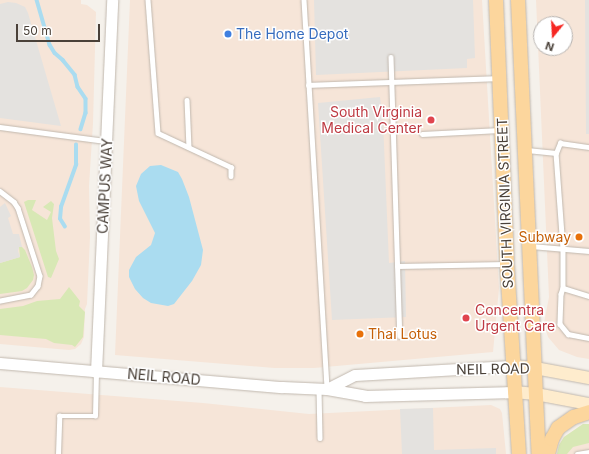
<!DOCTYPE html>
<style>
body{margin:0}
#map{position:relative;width:589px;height:454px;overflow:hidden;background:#f5f1eb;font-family:Inter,sans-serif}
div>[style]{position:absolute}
.commercial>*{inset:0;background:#f6e5d8}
.green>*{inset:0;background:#d8e8b5}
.parking>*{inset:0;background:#e4e2df}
.water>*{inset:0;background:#aadcf0}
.stream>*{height:3.5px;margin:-1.75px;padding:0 1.75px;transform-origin:1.75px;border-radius:1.75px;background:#aadcf0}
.roads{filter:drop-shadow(0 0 1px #c1b8ae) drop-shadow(0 0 1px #c1b8ae)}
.service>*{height:4.5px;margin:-2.25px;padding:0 2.25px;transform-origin:2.25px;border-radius:2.25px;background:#fff}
.tertiary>*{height:11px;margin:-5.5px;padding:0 5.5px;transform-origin:5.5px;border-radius:5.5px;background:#fff}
.secondary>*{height:12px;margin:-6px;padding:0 6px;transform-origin:6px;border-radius:6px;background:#feeccd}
.primary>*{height:14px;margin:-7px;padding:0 7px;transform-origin:7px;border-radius:7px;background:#fcd69d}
.dots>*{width:11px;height:11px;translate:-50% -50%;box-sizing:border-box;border:2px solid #fff;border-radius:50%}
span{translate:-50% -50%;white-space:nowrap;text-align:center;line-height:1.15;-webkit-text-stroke:3px #fff;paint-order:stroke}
.shop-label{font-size:14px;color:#366cbe}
.left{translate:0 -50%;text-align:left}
.health-label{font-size:14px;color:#be3a42}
.right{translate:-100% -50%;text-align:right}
.street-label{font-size:14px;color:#4a4139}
.food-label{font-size:14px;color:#c56008}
.north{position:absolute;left:533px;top:16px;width:40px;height:40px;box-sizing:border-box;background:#fff;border:1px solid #b7b3b0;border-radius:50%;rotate:198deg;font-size:11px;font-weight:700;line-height:16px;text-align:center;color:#4a4139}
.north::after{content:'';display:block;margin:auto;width:14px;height:18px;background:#f62722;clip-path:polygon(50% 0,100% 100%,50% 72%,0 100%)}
.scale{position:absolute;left:16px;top:24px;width:84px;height:18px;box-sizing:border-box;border:2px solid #4a4139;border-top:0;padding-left:5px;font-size:12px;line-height:14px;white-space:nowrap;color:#4a4139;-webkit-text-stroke:3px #fff;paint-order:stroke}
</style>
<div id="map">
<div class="commercial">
<div style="clip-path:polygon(0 0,81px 0,81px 4px,87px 5px,96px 12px,93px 123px,89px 186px,90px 237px,87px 304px,85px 309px,84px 337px,81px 344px,75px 349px,69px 350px,0 344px)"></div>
<div style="clip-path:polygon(130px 0,482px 0,499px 288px,493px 352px,314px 368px,274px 368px,115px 355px)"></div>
<div style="clip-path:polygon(evenodd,536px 0,589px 0,589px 359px,577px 357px,559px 350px,548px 337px,544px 323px,549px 297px,536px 0,541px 24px,565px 24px,565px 48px,541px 48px,541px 24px)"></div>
<div style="clip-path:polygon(0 387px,203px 403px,309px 414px,491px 405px,500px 409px,502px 413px,506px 454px,0 454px)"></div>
<div style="clip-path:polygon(583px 424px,589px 424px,589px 454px,557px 454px,559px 445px,564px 437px)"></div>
</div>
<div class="green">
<div style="clip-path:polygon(28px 200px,36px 200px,32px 210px,47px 220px,51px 212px,43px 207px,51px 201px,54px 204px,52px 218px,56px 251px,59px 259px,51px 278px,48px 277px,24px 202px)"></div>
<div style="clip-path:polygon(19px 247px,22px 247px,25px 250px,32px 267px,34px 275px,33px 280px,27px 288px,22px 291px,0 294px,0 263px,20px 257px)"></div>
<div style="clip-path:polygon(69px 287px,80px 301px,79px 306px,85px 312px,83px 337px,75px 347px,72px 345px,54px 343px,46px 339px,0 335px,0 309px,23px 306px,37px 301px,60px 299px)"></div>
<div style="clip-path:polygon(583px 424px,589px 424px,589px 443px,573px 447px,567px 454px,557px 454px,559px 445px,564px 437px)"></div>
</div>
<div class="parking">
<div style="clip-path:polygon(314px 0,473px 0,475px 58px,467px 59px,467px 68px,316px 75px)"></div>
<div style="clip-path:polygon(585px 0,589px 0,589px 134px,586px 134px)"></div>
<div style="clip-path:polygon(8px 2px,16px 3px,25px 7px,28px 13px,61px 126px,0 118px,0 4px)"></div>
<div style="clip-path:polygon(380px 97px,383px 121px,389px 263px,405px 261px,406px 317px,332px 320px,318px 103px)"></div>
<div style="clip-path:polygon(5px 203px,11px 216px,8px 218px,13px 234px,19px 234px,22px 247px,19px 247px,18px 251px,20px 257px,0 263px,0 207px)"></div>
<div style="clip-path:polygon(433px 408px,434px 450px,496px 448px,496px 454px,402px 454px,400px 409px)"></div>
</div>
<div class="water">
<div style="clip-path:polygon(161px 165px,178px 172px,182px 179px,189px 197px,203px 250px,201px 265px,192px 281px,174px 304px,168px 306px,151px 303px,143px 298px,135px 289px,129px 277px,129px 270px,136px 257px,151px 245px,155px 233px,139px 201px,136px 186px,141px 174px,150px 166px)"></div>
</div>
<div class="stream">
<div style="left:37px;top:0;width:47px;rotate:73.9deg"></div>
<div style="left:50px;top:45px;width:9px;rotate:58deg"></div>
<div style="left:55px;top:53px;width:11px;rotate:41deg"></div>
<div style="left:63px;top:60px;width:19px;rotate:51deg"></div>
<div style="left:75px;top:75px;width:12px;rotate:76deg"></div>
<div style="left:78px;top:87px;width:14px;rotate:56deg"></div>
<div style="left:86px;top:99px;width:14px;rotate:90deg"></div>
<div style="left:86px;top:113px;width:17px;rotate:107deg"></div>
<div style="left:65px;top:227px;width:9px;rotate:-122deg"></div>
<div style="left:60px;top:219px;width:12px;rotate:-85deg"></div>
<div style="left:61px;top:207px;width:45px;rotate:-70.3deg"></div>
<div style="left:76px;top:165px;width:20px;rotate:-90deg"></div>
</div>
<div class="roads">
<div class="service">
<div style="left:148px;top:0;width:133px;rotate:85.7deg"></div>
<div style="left:158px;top:133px;width:81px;rotate:25deg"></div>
<div style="left:231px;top:167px;width:9px;rotate:90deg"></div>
<div style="left:304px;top:0;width:389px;rotate:86.6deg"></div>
<div style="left:391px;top:57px;width:279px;rotate:88.2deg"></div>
<div style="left:308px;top:85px;width:191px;rotate:-2.1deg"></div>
<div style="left:187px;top:100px;width:47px;rotate:87.6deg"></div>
<div style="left:0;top:127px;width:106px;rotate:7.6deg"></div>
<div style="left:422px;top:134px;width:78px;rotate:-2.9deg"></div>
<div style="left:527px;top:150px;width:29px;rotate:6deg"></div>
<div style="left:556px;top:153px;width:96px;rotate:85.8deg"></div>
<div style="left:563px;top:249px;width:39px;rotate:90deg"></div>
<div style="left:563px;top:288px;width:27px;rotate:17deg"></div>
<div style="left:556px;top:153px;width:11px;rotate:-68deg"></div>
<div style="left:560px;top:143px;width:29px;rotate:8deg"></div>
<div style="left:0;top:191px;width:18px;rotate:38deg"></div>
<div style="left:14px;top:202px;width:7px;rotate:56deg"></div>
<div style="left:18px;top:208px;width:71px;rotate:72.1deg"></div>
<div style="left:40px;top:276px;width:10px;rotate:101deg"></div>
<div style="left:38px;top:286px;width:11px;rotate:128deg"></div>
<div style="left:31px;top:295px;width:32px;rotate:169deg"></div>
<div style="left:531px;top:246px;width:58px;rotate:4.9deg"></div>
<div style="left:397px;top:266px;width:109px;rotate:-1.1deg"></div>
<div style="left:563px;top:288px;width:6px;rotate:108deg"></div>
<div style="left:561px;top:294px;width:30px;rotate:92deg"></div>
<div style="left:560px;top:324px;width:13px;rotate:51deg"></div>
<div style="left:568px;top:334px;width:21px;rotate:11deg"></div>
<div style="left:319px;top:389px;width:49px;rotate:88.8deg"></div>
<div style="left:58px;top:454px;width:38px;rotate:-88deg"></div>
<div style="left:59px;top:416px;width:36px"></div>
<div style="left:95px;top:416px;width:44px;rotate:-88.7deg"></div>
<div style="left:577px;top:454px;width:12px;rotate:-9deg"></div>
</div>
<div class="tertiary">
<div style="left:0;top:363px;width:283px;rotate:4.9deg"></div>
<div style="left:282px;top:387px;width:45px;rotate:2.5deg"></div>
<div style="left:327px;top:389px;width:39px;rotate:10deg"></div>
<div style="left:365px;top:396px;width:149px;rotate:-1.5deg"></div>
<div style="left:96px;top:372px;width:372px;rotate:-87.5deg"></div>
<div style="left:327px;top:389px;width:31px;rotate:-27deg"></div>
<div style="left:355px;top:375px;width:158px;rotate:-3.3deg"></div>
</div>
<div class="secondary">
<div style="left:513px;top:366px;width:22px;rotate:5deg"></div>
<div style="left:535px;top:368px;width:55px;rotate:10.5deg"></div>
<div style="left:514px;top:392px;width:22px;rotate:5deg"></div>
<div style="left:536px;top:394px;width:54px;rotate:10.7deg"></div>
</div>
<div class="primary">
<div style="left:496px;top:0;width:264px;rotate:87.6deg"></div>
<div style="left:507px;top:264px;width:190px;rotate:86.4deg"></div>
<div style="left:518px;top:0;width:454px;rotate:87.4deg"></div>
<div style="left:548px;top:454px;width:16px;rotate:-75deg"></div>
<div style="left:552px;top:439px;width:13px;rotate:-61deg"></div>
<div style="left:558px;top:428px;width:19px;rotate:-35deg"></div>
<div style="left:574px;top:417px;width:16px;rotate:-18deg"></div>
</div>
</div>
<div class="dots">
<div style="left:228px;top:34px;background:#3f7fe0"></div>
<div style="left:431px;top:120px;background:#e0444e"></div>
<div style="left:579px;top:237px;background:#e8710a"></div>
<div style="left:466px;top:318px;background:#e0444e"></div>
<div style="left:360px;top:334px;background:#e8710a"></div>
</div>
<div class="shop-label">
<span class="left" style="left:236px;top:34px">The Home Depot</span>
</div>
<div class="health-label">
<span class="right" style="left:422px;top:120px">South Virginia<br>Medical Center</span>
<span class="left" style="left:475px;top:318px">Concentra<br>Urgent Care</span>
</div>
<div class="street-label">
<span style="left:105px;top:186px;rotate:-87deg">CAMPUS WAY</span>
<span style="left:505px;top:203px;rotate:-92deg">SOUTH VIRGINIA STREET</span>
<span style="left:493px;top:369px;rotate:-1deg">NEIL ROAD</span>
<span style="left:164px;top:377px;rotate:5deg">NEIL ROAD</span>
</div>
<div class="food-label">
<span class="right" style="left:571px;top:237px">Subway</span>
<span class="left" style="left:368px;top:334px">Thai Lotus</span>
</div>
<div class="north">N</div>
<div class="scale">50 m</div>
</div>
